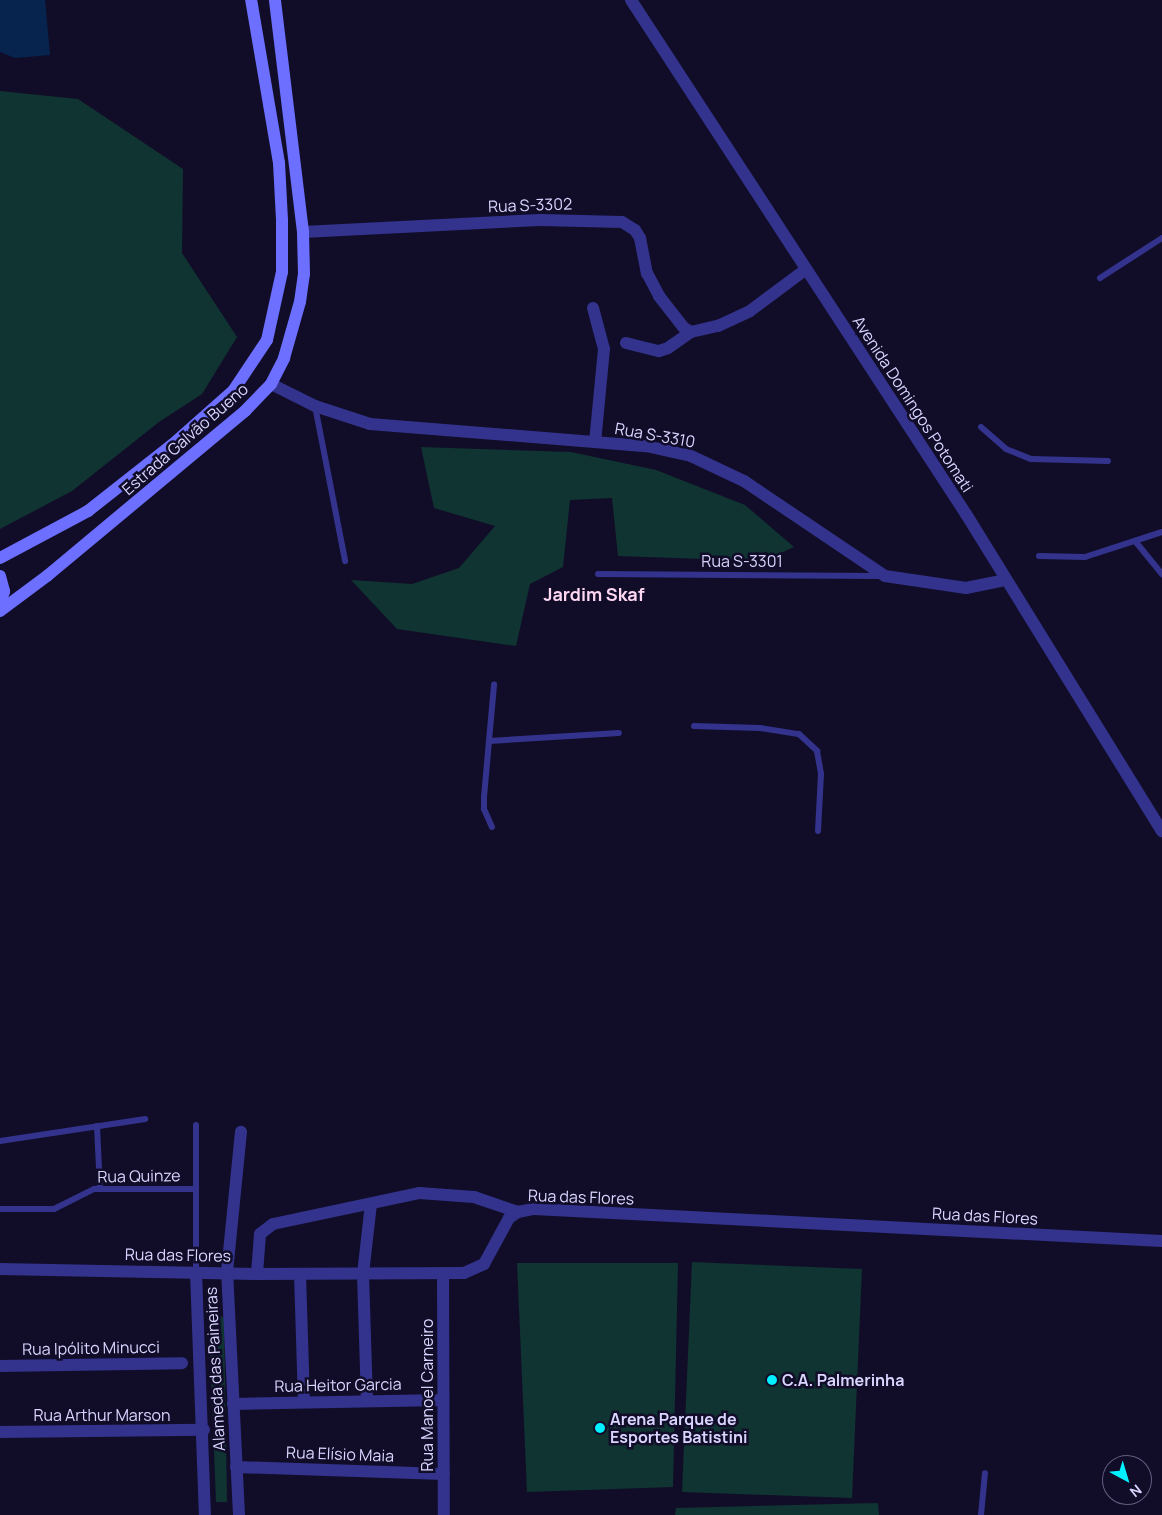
<!DOCTYPE html>
<meta charset="utf-8">
<style>
body{margin:0}
#map{position:relative;width:1162px;height:1515px;overflow:hidden;background:#110d29;font-family:Manrope,sans-serif}
div>[style]{position:absolute}
.green>*{inset:0;background:#103431}
.water>*{inset:0;background:#07244f}
.service>*{height:6px;margin:-3px;padding:0 3px;transform-origin:3px;border-radius:3px;background:#33338d}
.minor>*{height:12px;margin:-6px;padding:0 6px;transform-origin:6px;border-radius:6px;background:#33338d}
.tertiary>*{height:12px;margin:-6px;padding:0 6px;transform-origin:6px;border-radius:6px;background:#33338d}
.secondary>*{height:12px;margin:-6px;padding:0 6px;transform-origin:6px;border-radius:6px;background:#6c6fff}
.dots>*{width:14px;height:14px;translate:-50% -50%;box-sizing:border-box;border:2px solid #110d29;border-radius:50%}
span{translate:-50% -50%;white-space:nowrap;text-align:center;line-height:1.15;-webkit-text-stroke:5px #110d29;paint-order:stroke}
.street-label{font-size:16px;color:#d9d5ff}
.poi-label{font-size:16px;color:#d9d5ff;font-weight:700}
.left{translate:0 -50%;text-align:left}
.neighbourhood-label{font-size:18px;color:#ffd7f2;font-weight:700}
.north{position:absolute;left:1102px;top:1455px;width:50px;height:50px;box-sizing:border-box;background:#110d29;border:1px solid #615d7f;border-radius:50%;rotate:141deg;font-size:14px;font-weight:700;line-height:20px;text-align:center;color:#d9d5ff}
.north::after{content:'';display:block;margin:auto;width:18px;height:22px;background:#01f0ff;clip-path:polygon(50% 0,100% 100%,50% 72%,0 100%)}
</style>
<div id="map">
<div class="green">
<div style="clip-path:polygon(0 91px,78px 99px,183px 169px,182px 253px,237px 337px,202px 394px,159px 422px,72px 491px,0 529px)"></div>
<div style="clip-path:polygon(421px 447px,571px 452px,656px 470px,745px 505px,794px 547px,763px 561px,618px 556px,612px 498px,570px 500px,563px 567px,530px 584px,516px 646px,397px 629px,351px 580px,412px 584px,459px 568px,495px 526px,434px 508px)"></div>
<div style="clip-path:polygon(692px 1262px,862px 1269px,852px 1498px,682px 1492px)"></div>
<div style="clip-path:polygon(517px 1263px,678px 1263px,673px 1487px,527px 1492px)"></div>
<div style="clip-path:polygon(214px 1312px,224px 1318px,227px 1502px,216px 1502px,209px 1322px)"></div>
<div style="clip-path:polygon(878px 1503px,879px 1515px,675px 1515px,676px 1508px)"></div>
</div>
<div class="water">
<div style="clip-path:polygon(0 0,45px 0,50px 55px,15px 58px,0 52px)"></div>
</div>
<div class="service">
<div style="left:1100px;top:278px;width:74px;rotate:-32.8deg"></div>
<div style="left:315px;top:406px;width:158px;rotate:79deg"></div>
<div style="left:981px;top:427px;width:33px;rotate:41deg"></div>
<div style="left:1006px;top:449px;width:27px;rotate:22deg"></div>
<div style="left:1031px;top:459px;width:77px;rotate:1.5deg"></div>
<div style="left:1135px;top:541px;width:43px;rotate:50.7deg"></div>
<div style="left:1039px;top:556px;width:46px;rotate:1.2deg"></div>
<div style="left:1085px;top:557px;width:81px;rotate:-18deg"></div>
<div style="left:598px;top:574px;width:283px;rotate:0.4deg"></div>
<div style="left:694px;top:726px;width:66px;rotate:1.7deg"></div>
<div style="left:760px;top:728px;width:39px;rotate:9deg"></div>
<div style="left:799px;top:734px;width:25px;rotate:43deg"></div>
<div style="left:817px;top:751px;width:23px;rotate:80deg"></div>
<div style="left:821px;top:774px;width:57px;rotate:93deg"></div>
<div style="left:489px;top:741px;width:130px;rotate:-3.5deg"></div>
<div style="left:492px;top:827px;width:20px;rotate:-114deg"></div>
<div style="left:484px;top:809px;width:12px;rotate:-90deg"></div>
<div style="left:484px;top:797px;width:113px;rotate:-84.9deg"></div>
<div style="left:97px;top:1126px;width:63px;rotate:87.3deg"></div>
<div style="left:0;top:1141px;width:147px;rotate:-8.6deg"></div>
<div style="left:0;top:1209px;width:54px"></div>
<div style="left:54px;top:1209px;width:45px;rotate:-26.6deg"></div>
<div style="left:94px;top:1189px;width:100px"></div>
<div style="left:196px;top:1272px;width:147px;rotate:-90deg"></div>
<div style="left:981px;top:1515px;width:42px;rotate:-84.6deg"></div>
</div>
<div class="minor">
<div style="left:303px;top:232px;width:237px;rotate:-2.9deg"></div>
<div style="left:540px;top:220px;width:82px;rotate:1.4deg"></div>
<div style="left:622px;top:222px;width:15px;rotate:32deg"></div>
<div style="left:635px;top:230px;width:9px;rotate:58deg"></div>
<div style="left:640px;top:238px;width:36px;rotate:79deg"></div>
<div style="left:647px;top:273px;width:26px;rotate:62deg"></div>
<div style="left:659px;top:296px;width:39px;rotate:52deg"></div>
<div style="left:683px;top:327px;width:9px;rotate:32deg"></div>
<div style="left:593px;top:308px;width:42px;rotate:75deg"></div>
<div style="left:604px;top:349px;width:93px;rotate:95.5deg"></div>
<div style="left:626px;top:343px;width:34px;rotate:14deg"></div>
<div style="left:659px;top:351px;width:9px;rotate:-18deg"></div>
<div style="left:668px;top:348px;width:28px;rotate:-35deg"></div>
<div style="left:691px;top:332px;width:28px;rotate:-13deg"></div>
<div style="left:718px;top:326px;width:35px;rotate:-25deg"></div>
<div style="left:750px;top:311px;width:69px;rotate:-36.7deg"></div>
<div style="left:271px;top:384px;width:49px;rotate:26.6deg"></div>
<div style="left:315px;top:406px;width:58px;rotate:18.1deg"></div>
<div style="left:370px;top:424px;width:277px;rotate:4.6deg"></div>
<div style="left:646px;top:446px;width:46px;rotate:12.5deg"></div>
<div style="left:691px;top:456px;width:59px;rotate:25.3deg"></div>
<div style="left:744px;top:481px;width:170px;rotate:34deg"></div>
<div style="left:885px;top:576px;width:82px;rotate:8.4deg"></div>
<div style="left:966px;top:588px;width:41px;rotate:-11.3deg"></div>
<div style="left:0;top:1269px;width:257px;rotate:1.1deg"></div>
<div style="left:257px;top:1274px;width:207px;rotate:-0.3deg"></div>
<div style="left:464px;top:1273px;width:22px;rotate:-24deg"></div>
<div style="left:484px;top:1264px;width:52px;rotate:-61.5deg"></div>
<div style="left:509px;top:1218px;width:11px;rotate:-34deg"></div>
<div style="left:518px;top:1212px;width:16px;rotate:-11deg"></div>
<div style="left:534px;top:1209px;width:629px;rotate:2.92deg"></div>
<div style="left:196px;top:1272px;width:243px;rotate:87.9deg"></div>
<div style="left:257px;top:1274px;width:40px;rotate:-85.7deg"></div>
<div style="left:260px;top:1234px;width:16px;rotate:-38deg"></div>
<div style="left:273px;top:1224px;width:149px;rotate:-12deg"></div>
<div style="left:419px;top:1193px;width:55px;rotate:4.2deg"></div>
<div style="left:474px;top:1197px;width:46px;rotate:18.8deg"></div>
<div style="left:300px;top:1274px;width:128px;rotate:88.2deg"></div>
<div style="left:443px;top:1274px;width:241px;rotate:89.8deg"></div>
<div style="left:0;top:1366px;width:182px;rotate:-0.9deg"></div>
<div style="left:367px;top:1401px;width:127px;rotate:-91.8deg"></div>
<div style="left:363px;top:1274px;width:70px;rotate:-83.5deg"></div>
<div style="left:233px;top:1404px;width:210px;rotate:-1.1deg"></div>
<div style="left:0;top:1432px;width:204px;rotate:-0.6deg"></div>
<div style="left:236px;top:1467px;width:208px;rotate:1.9deg"></div>
<div style="left:239px;top:1515px;width:243px;rotate:-92.8deg"></div>
<div style="left:227px;top:1272px;width:141px;rotate:-84.3deg"></div>
</div>
<div class="tertiary">
<div style="left:631px;top:0;width:614px;rotate:56.91deg"></div>
<div style="left:966px;top:514px;width:373px;rotate:58.3deg"></div>
</div>
<div class="secondary">
<div style="left:0;top:558px;width:100px;rotate:-28.1deg"></div>
<div style="left:88px;top:511px;width:107px;rotate:-38.2deg"></div>
<div style="left:172px;top:445px;width:81px;rotate:-41.5deg"></div>
<div style="left:233px;top:391px;width:61px;rotate:-56.3deg"></div>
<div style="left:267px;top:340px;width:70px;rotate:-77.6deg"></div>
<div style="left:282px;top:272px;width:52px;rotate:-90deg"></div>
<div style="left:282px;top:220px;width:57px;rotate:-93deg"></div>
<div style="left:279px;top:163px;width:165px;rotate:-99.7deg"></div>
<div style="left:0;top:576px;width:16px;rotate:75deg"></div>
<div style="left:4px;top:591px;width:16px;rotate:105deg"></div>
<div style="left:0;top:611px;width:59px;rotate:-36.7deg"></div>
<div style="left:47px;top:576px;width:258px;rotate:-39.8deg"></div>
<div style="left:245px;top:411px;width:37px;rotate:-46deg"></div>
<div style="left:271px;top:384px;width:29px;rotate:-63deg"></div>
<div style="left:284px;top:358px;width:58px;rotate:-74.1deg"></div>
<div style="left:300px;top:302px;width:28px;rotate:-82deg"></div>
<div style="left:304px;top:274px;width:42px;rotate:-91.4deg"></div>
<div style="left:303px;top:232px;width:234px;rotate:-96.9deg"></div>
</div>
<div class="dots">
<div style="left:772px;top:1380px;background:#01f0ff"></div>
<div style="left:600px;top:1428px;background:#01f0ff"></div>
</div>
<div class="street-label">
<span style="left:530px;top:205px;rotate:-2deg">Rua S-3302</span>
<span style="left:913px;top:404px;rotate:57deg">Avenida Domingos Potomati</span>
<span style="left:655px;top:435px;rotate:10deg">Rua S-3310</span>
<span style="left:185px;top:439px;rotate:-41deg">Estrada Galvão Bueno</span>
<span style="left:742px;top:561px">Rua S-3301</span>
<span style="left:139px;top:1176px;rotate:-1deg">Rua Quinze</span>
<span style="left:581px;top:1197px;rotate:2deg">Rua das Flores</span>
<span style="left:985px;top:1216px;rotate:3deg">Rua das Flores</span>
<span style="left:178px;top:1255px;rotate:1deg">Rua das Flores</span>
<span style="left:91px;top:1348px;rotate:-1deg">Rua Ipólito Minucci</span>
<span style="left:215px;top:1369px;rotate:-93deg">Alameda das Paineiras</span>
<span style="left:338px;top:1385px;rotate:-1deg">Rua Heitor Garcia</span>
<span style="left:427px;top:1395px;rotate:-90deg">Rua Manoel Carneiro</span>
<span style="left:102px;top:1415px">Rua Arthur Marson</span>
<span style="left:340px;top:1454px;rotate:2deg">Rua Elísio Maia</span>
</div>
<div class="poi-label">
<span class="left" style="left:782px;top:1380px">C.A. Palmerinha</span>
<span class="left" style="left:610px;top:1428px">Arena Parque de<br>Esportes Batistini</span>
</div>
<div class="neighbourhood-label">
<span style="left:594px;top:594px">Jardim Skaf</span>
</div>
<div class="north">N</div>
</div>
